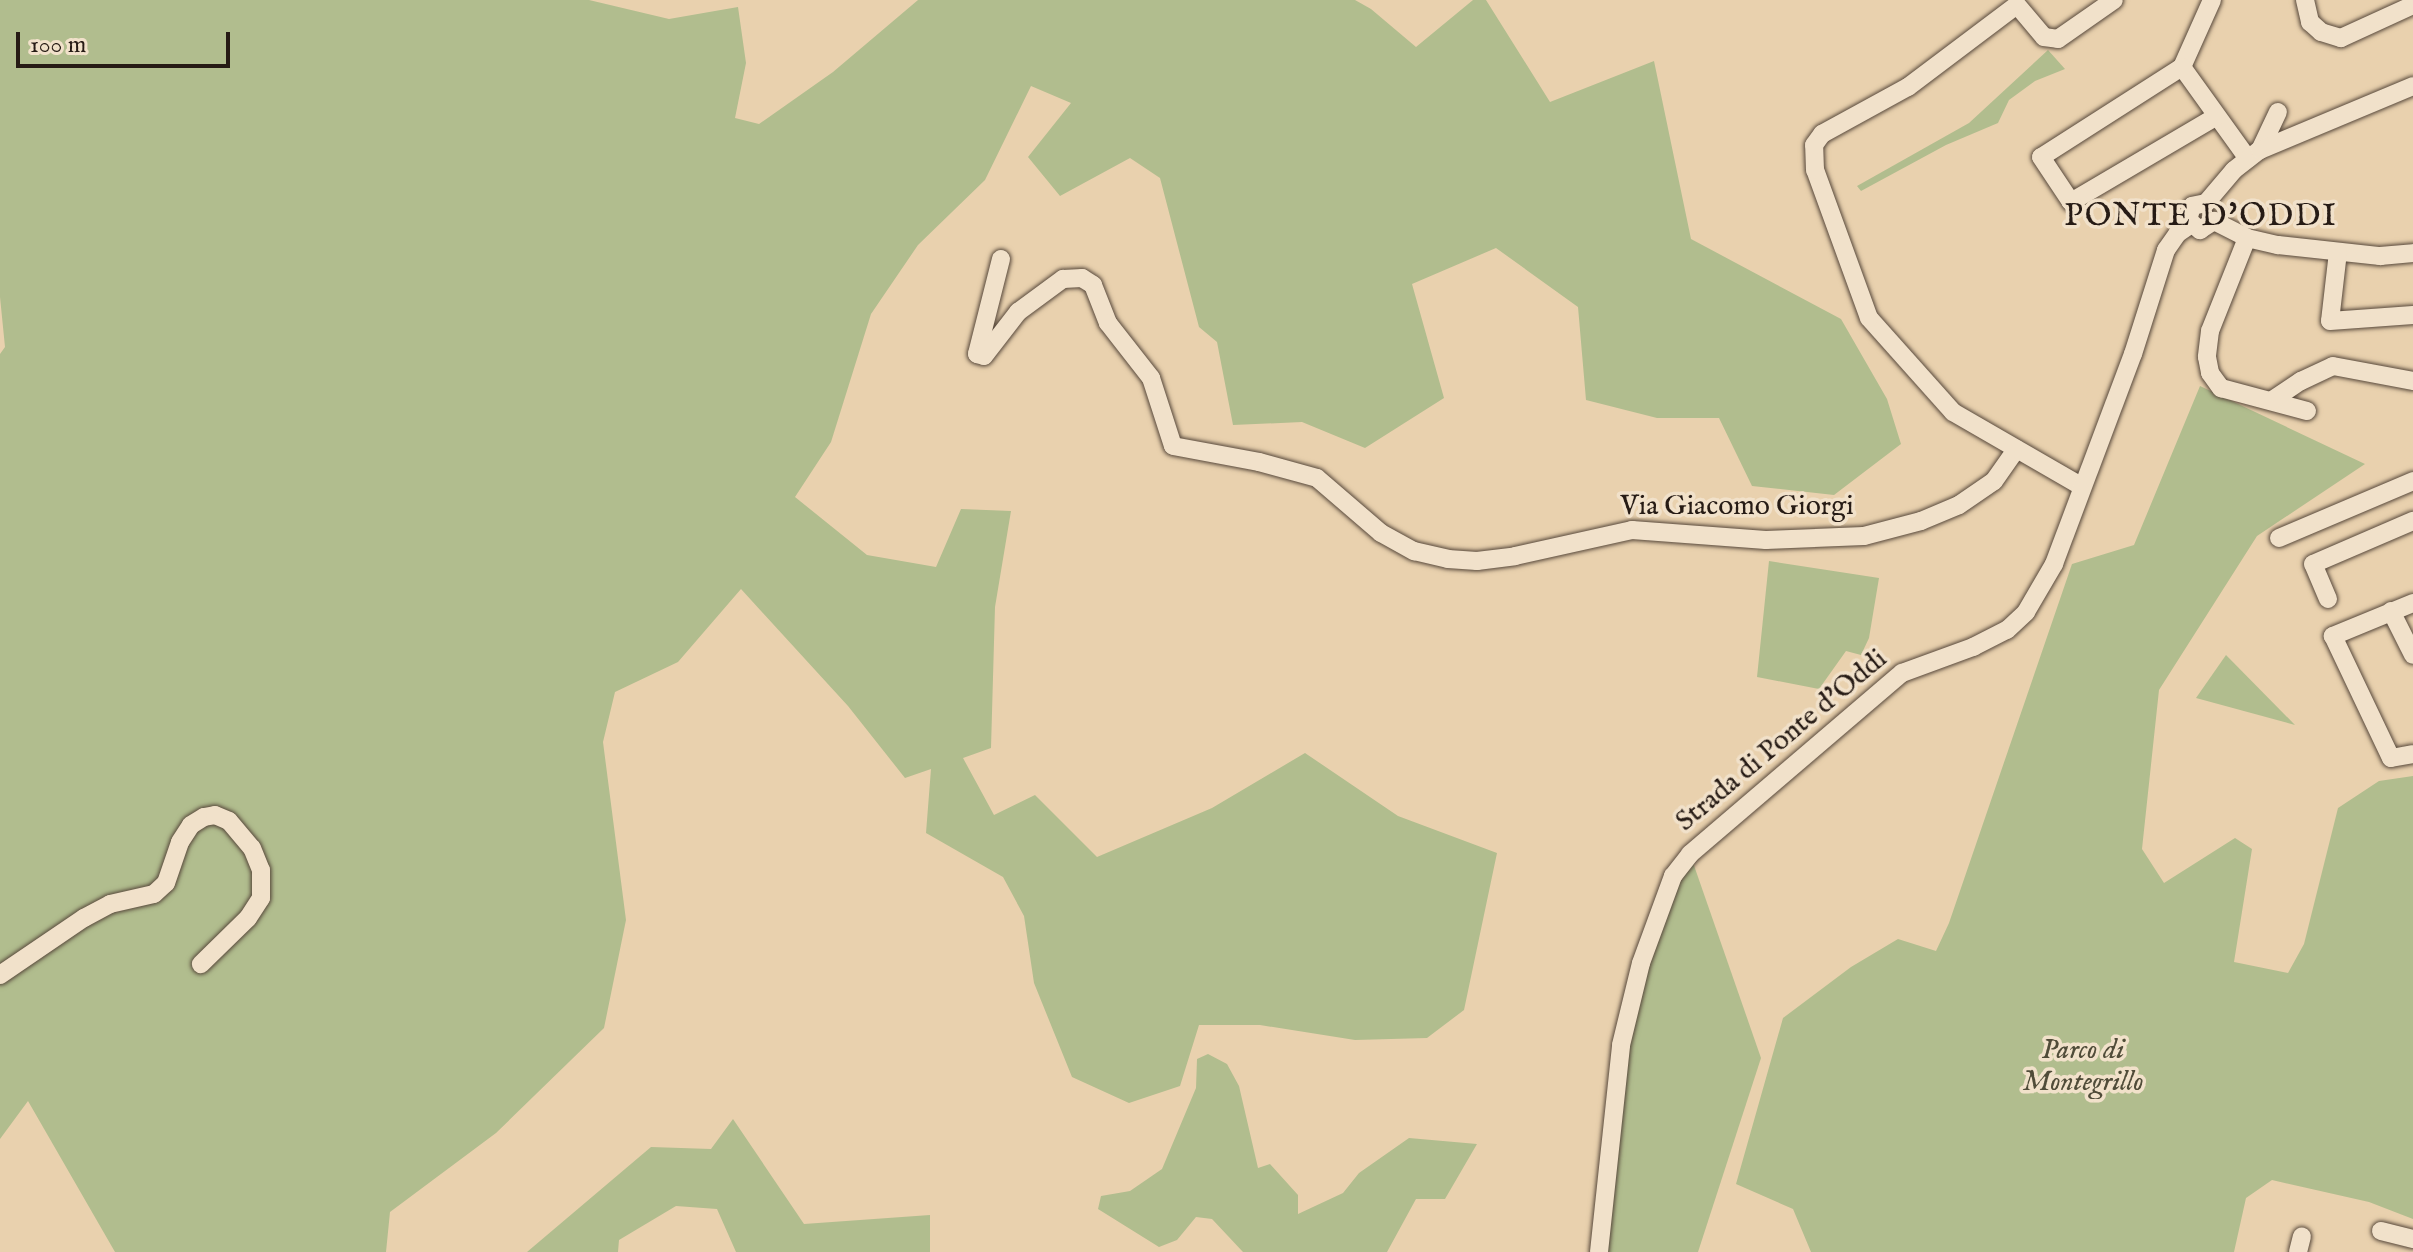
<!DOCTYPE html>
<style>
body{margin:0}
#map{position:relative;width:2413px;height:1252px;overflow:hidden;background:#e9d1ae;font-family:"IM FELL English",serif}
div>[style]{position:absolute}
.green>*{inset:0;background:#b1bd8e}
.roads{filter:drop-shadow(0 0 2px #57483b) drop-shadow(0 0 2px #57483b)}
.minor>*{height:18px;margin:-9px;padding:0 9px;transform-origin:9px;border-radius:9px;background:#f1e1ca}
span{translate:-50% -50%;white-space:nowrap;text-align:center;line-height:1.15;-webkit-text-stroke:7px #f1e1ca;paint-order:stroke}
.street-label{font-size:28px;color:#261b15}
.park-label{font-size:28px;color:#504c39;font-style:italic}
.quarter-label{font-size:32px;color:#261b15;letter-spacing:2px}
.scale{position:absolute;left:16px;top:32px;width:214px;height:36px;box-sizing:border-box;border:4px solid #261b15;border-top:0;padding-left:10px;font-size:24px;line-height:28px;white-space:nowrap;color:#261b15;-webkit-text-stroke:6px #f1e1ca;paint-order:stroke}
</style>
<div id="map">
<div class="green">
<div style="clip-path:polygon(0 0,589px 0,669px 19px,738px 7px,746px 63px,735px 118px,759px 124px,833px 72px,918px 0,1355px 0,1371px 9px,1416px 47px,1473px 0,1486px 0,1550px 102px,1654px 61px,1691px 239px,1841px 319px,1887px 399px,1901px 444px,1834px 495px,1752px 486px,1719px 418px,1657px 418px,1586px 400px,1578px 307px,1496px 248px,1412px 284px,1444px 398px,1365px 448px,1302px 422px,1233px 425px,1217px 342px,1199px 327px,1160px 178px,1130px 158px,1060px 196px,1028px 157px,1071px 103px,1031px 86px,985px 180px,918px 245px,871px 314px,831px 442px,795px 497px,867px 555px,936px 567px,961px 509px,1011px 511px,995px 607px,991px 748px,963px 758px,994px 815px,1035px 795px,1097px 857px,1212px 808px,1305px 753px,1398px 816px,1497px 853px,1464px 1010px,1427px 1038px,1355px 1040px,1260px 1025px,1199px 1025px,1180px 1086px,1129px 1103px,1072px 1077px,1034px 983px,1024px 916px,1003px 877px,926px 833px,931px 769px,905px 778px,848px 706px,741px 589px,678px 662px,615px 692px,603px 742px,626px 920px,604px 1028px,496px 1133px,390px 1212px,386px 1252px,115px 1252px,28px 1101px,0 1139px,0 354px,5px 347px,0 297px)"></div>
<div style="clip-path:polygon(2048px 50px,2065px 69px,2035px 81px,2009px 100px,1998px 123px,1946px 145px,1861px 191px,1857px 186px,1969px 123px)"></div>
<div style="clip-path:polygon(2200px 386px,2365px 464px,2257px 536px,2159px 690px,2142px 849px,2164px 883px,2235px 838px,2252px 849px,2234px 962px,2288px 973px,2304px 944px,2338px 808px,2379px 781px,2413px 776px,2413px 1219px,2369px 1202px,2272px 1180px,2246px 1198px,2234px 1252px,1811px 1252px,1793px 1209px,1736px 1184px,1783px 1018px,1851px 967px,1898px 939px,1936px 951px,1949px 923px,2072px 564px,2134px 545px)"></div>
<div style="clip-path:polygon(1769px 561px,1879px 578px,1869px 638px,1861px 655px,1846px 651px,1819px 689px,1757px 677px)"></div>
<div style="clip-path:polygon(2226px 655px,2295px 725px,2196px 698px)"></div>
<div style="clip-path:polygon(1690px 854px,1761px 1058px,1698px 1252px,1599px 1252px,1640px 967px)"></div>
<div style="clip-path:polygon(1208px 1054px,1227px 1064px,1239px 1086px,1258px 1168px,1270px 1164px,1298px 1195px,1298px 1214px,1343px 1193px,1359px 1173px,1409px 1138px,1477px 1144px,1445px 1199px,1416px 1199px,1387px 1252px,1243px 1252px,1212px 1219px,1196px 1217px,1177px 1240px,1159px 1247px,1098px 1209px,1101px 1196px,1130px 1191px,1162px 1169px,1196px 1088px,1197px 1059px)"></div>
<div style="clip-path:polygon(733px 1119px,804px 1224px,930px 1215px,930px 1252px,736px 1252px,717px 1209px,676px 1206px,619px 1240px,618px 1252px,527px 1252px,651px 1147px,711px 1149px)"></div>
</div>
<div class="roads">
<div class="minor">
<div style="left:2212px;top:0;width:73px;rotate:114.1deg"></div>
<div style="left:2182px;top:67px;width:113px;rotate:54.3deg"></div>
<div style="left:2305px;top:0;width:23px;rotate:77deg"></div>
<div style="left:2310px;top:22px;width:15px;rotate:42deg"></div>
<div style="left:2321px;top:32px;width:21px;rotate:17deg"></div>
<div style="left:2341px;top:38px;width:79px;rotate:-24.6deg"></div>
<div style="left:2182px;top:67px;width:167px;rotate:147.4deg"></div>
<div style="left:2041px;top:157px;width:54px;rotate:56.3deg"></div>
<div style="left:2071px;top:202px;width:169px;rotate:-30.5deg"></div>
<div style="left:2260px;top:150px;width:42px;rotate:-64.7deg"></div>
<div style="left:2206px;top:203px;width:43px;rotate:-49.7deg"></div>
<div style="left:2234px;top:170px;width:33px;rotate:-38deg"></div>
<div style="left:2260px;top:150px;width:166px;rotate:-22.7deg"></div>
<div style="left:2206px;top:203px;width:14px;rotate:168deg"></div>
<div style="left:2192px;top:206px;width:15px;rotate:106deg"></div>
<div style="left:2188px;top:220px;width:16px;rotate:40deg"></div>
<div style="left:2200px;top:230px;width:17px;rotate:-33deg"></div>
<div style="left:2214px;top:221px;width:37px;rotate:27deg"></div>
<div style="left:2247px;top:238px;width:32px;rotate:13deg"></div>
<div style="left:2278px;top:245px;width:103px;rotate:6.2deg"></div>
<div style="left:2380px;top:256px;width:33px;rotate:-5deg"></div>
<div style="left:2247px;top:238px;width:100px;rotate:111.7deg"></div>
<div style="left:2210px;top:331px;width:26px;rotate:97deg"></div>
<div style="left:2207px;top:357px;width:16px;rotate:79deg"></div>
<div style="left:2210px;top:373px;width:19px;rotate:54deg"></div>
<div style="left:2221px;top:388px;width:89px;rotate:15deg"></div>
<div style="left:2338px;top:252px;width:69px;rotate:96.6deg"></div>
<div style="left:2330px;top:321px;width:83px;rotate:-4.1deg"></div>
<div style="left:1001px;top:259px;width:98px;rotate:104.2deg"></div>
<div style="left:977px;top:354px;width:7px;rotate:16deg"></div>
<div style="left:984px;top:356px;width:56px;rotate:-52.3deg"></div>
<div style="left:1018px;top:312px;width:56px;rotate:-36.3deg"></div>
<div style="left:1063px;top:279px;width:19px;rotate:-3deg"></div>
<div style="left:1082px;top:278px;width:13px;rotate:32deg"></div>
<div style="left:1093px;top:285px;width:41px;rotate:68.5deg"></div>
<div style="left:1108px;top:323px;width:70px;rotate:52deg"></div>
<div style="left:1151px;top:378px;width:71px;rotate:72.1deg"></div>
<div style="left:1173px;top:446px;width:87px;rotate:10.5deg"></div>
<div style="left:1259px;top:462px;width:60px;rotate:15.4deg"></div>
<div style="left:1317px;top:478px;width:84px;rotate:40.7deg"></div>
<div style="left:1381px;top:533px;width:38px;rotate:29deg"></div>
<div style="left:1414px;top:551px;width:35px;rotate:13deg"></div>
<div style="left:1448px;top:559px;width:29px;rotate:4deg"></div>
<div style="left:1477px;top:561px;width:38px;rotate:-7deg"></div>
<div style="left:1515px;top:556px;width:120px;rotate:-12.5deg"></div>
<div style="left:1632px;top:530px;width:134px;rotate:4.3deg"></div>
<div style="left:1766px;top:540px;width:98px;rotate:-2.3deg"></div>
<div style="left:1864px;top:536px;width:59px;rotate:-14.7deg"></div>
<div style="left:1921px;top:521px;width:41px;rotate:-22.8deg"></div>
<div style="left:1959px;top:505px;width:42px;rotate:-34.4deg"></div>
<div style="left:1994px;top:481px;width:39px;rotate:-55deg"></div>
<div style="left:2271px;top:401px;width:36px;rotate:-34deg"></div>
<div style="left:2301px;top:381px;width:35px;rotate:-25deg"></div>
<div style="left:2333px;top:366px;width:81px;rotate:10.6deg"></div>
<div style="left:2081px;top:486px;width:148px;rotate:-150deg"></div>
<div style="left:1953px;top:412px;width:126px;rotate:-131.8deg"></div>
<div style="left:1869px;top:318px;width:158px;rotate:-110deg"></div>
<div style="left:1815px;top:170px;width:25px;rotate:-92deg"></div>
<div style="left:1814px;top:145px;width:14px;rotate:-54deg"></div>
<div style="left:1822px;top:134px;width:98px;rotate:-28.7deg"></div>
<div style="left:1908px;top:87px;width:136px;rotate:-37deg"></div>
<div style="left:2017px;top:5px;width:42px;rotate:49.8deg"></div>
<div style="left:2044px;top:37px;width:14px;rotate:8deg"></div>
<div style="left:2058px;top:39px;width:68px;rotate:-34.9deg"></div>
<div style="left:2279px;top:538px;width:146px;rotate:-23deg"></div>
<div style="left:2328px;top:599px;width:38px;rotate:-113deg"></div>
<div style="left:2313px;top:564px;width:109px;rotate:-23.3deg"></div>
<div style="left:2413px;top:603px;width:87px;rotate:157.6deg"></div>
<div style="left:2333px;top:636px;width:135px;rotate:64.6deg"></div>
<div style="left:2391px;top:758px;width:22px;rotate:-10deg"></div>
<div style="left:2391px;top:611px;width:49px;rotate:63.4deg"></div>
<div style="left:0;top:975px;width:102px;rotate:-34.2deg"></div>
<div style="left:84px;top:918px;width:30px;rotate:-28deg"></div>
<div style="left:110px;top:904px;width:45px;rotate:-12.8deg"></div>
<div style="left:154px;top:894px;width:16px;rotate:-43deg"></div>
<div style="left:166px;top:883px;width:43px;rotate:-71.1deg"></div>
<div style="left:180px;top:842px;width:20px;rotate:-57deg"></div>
<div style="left:191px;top:825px;width:15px;rotate:-32deg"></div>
<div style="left:204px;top:817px;width:11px;rotate:-10deg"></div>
<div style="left:215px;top:815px;width:15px;rotate:23deg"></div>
<div style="left:229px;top:821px;width:35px;rotate:50deg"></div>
<div style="left:252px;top:848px;width:24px;rotate:68deg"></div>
<div style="left:261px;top:870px;width:28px;rotate:90deg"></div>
<div style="left:261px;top:898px;width:24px;rotate:123deg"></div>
<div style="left:248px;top:918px;width:66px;rotate:135.6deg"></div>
<div style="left:2381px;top:1231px;width:33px;rotate:14deg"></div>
<div style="left:1599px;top:1252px;width:208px;rotate:-83.9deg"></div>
<div style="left:1621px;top:1045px;width:84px;rotate:-76.3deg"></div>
<div style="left:1641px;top:963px;width:93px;rotate:-69.8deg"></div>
<div style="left:1673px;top:876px;width:28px;rotate:-52deg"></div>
<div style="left:1690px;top:854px;width:279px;rotate:-40.5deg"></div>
<div style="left:1902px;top:673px;width:76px;rotate:-20.1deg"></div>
<div style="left:1973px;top:647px;width:38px;rotate:-27deg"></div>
<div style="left:2007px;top:630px;width:26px;rotate:-43deg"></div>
<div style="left:2026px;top:612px;width:56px;rotate:-59.7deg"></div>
<div style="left:2054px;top:564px;width:224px;rotate:-69.4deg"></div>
<div style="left:2133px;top:354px;width:109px;rotate:-72.4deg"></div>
<div style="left:2166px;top:250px;width:19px;rotate:-55deg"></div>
<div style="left:2177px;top:234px;width:16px;rotate:-35deg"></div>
<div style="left:2298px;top:1252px;width:16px;rotate:-76deg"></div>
</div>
</div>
<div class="street-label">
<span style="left:1737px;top:507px">Via Giacomo Giorgi</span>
<span style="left:1782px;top:741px;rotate:-40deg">Strada di Ponte d'Oddi</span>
</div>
<div class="park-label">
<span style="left:2083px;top:1067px">Parco di<br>Montegrillo</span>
</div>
<div class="quarter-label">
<span style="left:2201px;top:217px">PONTE D'ODDI</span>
</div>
<div class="scale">100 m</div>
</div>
